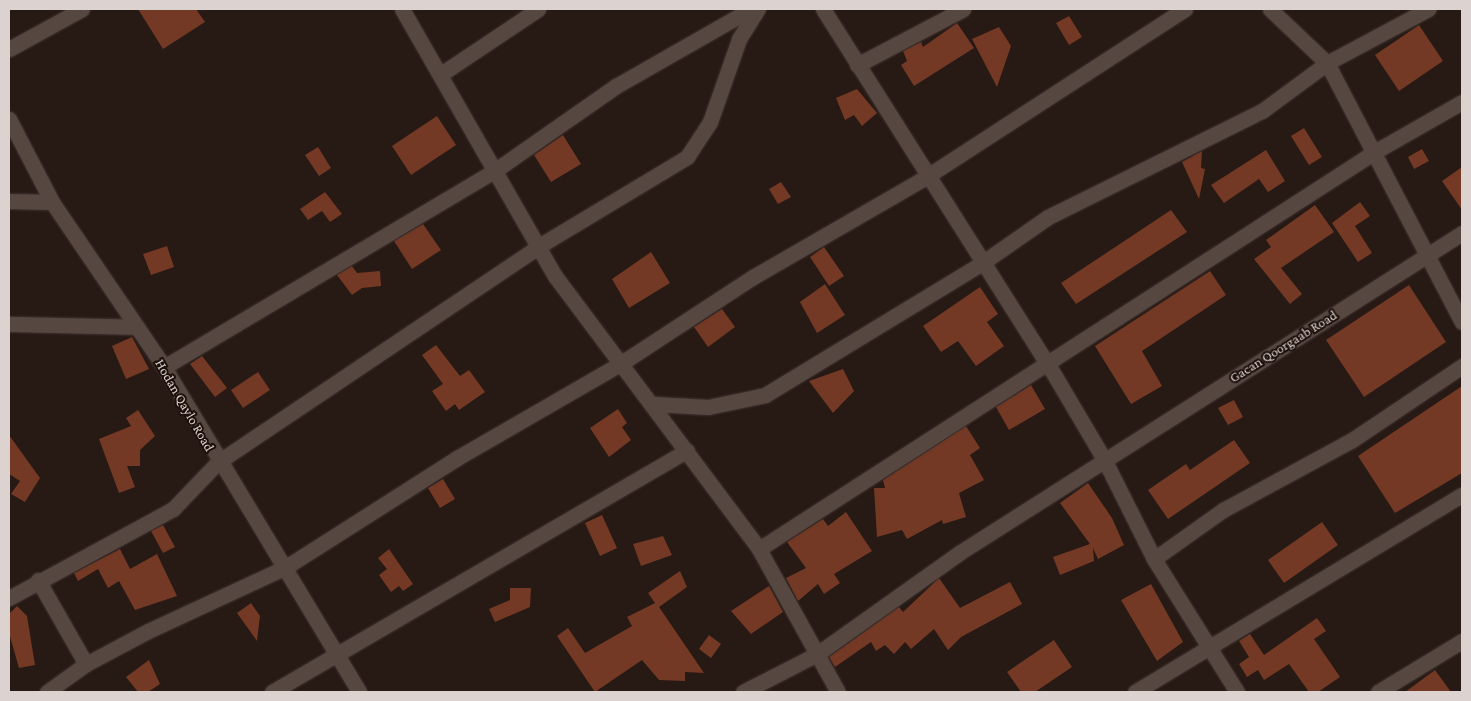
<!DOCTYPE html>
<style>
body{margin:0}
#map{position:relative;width:1471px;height:701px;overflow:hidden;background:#271914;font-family:"Crimson Pro",serif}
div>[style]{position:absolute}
.building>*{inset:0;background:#733925}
.roads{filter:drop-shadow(0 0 1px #403533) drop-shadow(0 0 1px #403533)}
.minor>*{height:15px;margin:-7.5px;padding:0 7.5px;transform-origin:7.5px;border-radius:7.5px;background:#574741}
.tertiary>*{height:15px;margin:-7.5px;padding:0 7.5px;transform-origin:7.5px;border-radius:7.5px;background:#574741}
span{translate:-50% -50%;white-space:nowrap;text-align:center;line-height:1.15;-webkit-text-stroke:4px #1d100b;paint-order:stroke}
.street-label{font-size:14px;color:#dcd2cf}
.frame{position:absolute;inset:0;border:10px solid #dcd2cf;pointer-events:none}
</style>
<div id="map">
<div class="building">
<div style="clip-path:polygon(138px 9px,196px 9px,205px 22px,163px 49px)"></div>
<div style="clip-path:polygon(1069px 16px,1082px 37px,1069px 45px,1056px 23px)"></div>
<div style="clip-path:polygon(957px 23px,974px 48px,914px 86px,901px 65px,907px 61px,903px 51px,921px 42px,923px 47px)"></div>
<div style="clip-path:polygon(1419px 25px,1443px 61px,1399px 91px,1375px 55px)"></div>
<div style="clip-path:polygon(999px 27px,1011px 46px,997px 87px,972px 39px)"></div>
<div style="clip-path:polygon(857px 89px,877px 113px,862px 126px,854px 115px,845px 120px,836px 98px)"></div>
<div style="clip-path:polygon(437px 116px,456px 145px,411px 175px,392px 146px)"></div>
<div style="clip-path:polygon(1304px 128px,1322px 157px,1309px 165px,1291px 136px)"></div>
<div style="clip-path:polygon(563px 135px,581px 164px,551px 182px,534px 155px)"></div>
<div style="clip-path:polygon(318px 147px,331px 168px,319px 176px,305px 155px)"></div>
<div style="clip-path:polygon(1422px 149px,1429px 161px,1414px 169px,1408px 157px)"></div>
<div style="clip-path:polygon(1266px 150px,1285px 181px,1268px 192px,1259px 179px,1224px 203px,1211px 185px)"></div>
<div style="clip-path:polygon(1202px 151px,1201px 168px,1205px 169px,1199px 199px,1182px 162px)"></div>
<div style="clip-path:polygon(1462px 167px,1462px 210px,1442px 181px)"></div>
<div style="clip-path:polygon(781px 182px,791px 197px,778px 204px,769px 189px)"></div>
<div style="clip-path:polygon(325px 192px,342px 214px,330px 222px,322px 211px,308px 220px,300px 209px)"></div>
<div style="clip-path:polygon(1360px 202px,1370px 216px,1355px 226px,1372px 253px,1358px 262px,1332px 223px)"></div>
<div style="clip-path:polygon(1315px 205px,1334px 232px,1281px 268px,1302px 294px,1290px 304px,1254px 259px,1271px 247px,1266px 240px)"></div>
<div style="clip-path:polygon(1171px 210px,1187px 232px,1076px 304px,1061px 283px)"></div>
<div style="clip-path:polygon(423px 224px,441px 250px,412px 269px,394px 241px)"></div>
<div style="clip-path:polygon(167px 246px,174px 267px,151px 275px,143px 254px)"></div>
<div style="clip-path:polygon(824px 247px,844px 276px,829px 286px,810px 257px)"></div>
<div style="clip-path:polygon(651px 252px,670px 283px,629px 308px,612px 279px)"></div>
<div style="clip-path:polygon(352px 266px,357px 273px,380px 271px,381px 286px,362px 288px,352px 295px,337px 275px)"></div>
<div style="clip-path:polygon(1210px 271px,1226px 295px,1142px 351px,1162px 386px,1131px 404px,1095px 346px)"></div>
<div style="clip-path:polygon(825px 284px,845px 315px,817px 333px,800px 302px)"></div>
<div style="clip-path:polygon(1409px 285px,1446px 342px,1364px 397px,1326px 340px)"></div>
<div style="clip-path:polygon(980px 287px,998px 314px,987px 322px,1004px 346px,976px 366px,958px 341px,941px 352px,923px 326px)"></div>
<div style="clip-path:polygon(722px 309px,735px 327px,708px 347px,694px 327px)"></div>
<div style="clip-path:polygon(132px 337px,149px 369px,126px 379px,112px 346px)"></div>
<div style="clip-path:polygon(436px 345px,460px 376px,469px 370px,485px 392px,459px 410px,455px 404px,446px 411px,432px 391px,443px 384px,422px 355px)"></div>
<div style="clip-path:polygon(202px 356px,227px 388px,215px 397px,190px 364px)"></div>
<div style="clip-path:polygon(843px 369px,854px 391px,833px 413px,809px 381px)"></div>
<div style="clip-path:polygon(258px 372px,270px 390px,243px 408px,231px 390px)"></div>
<div style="clip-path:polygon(1031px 385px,1045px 409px,1009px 430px,996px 407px)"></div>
<div style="clip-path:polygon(1462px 386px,1462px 473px,1395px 513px,1358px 456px)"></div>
<div style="clip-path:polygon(1234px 400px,1243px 417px,1228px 425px,1218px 408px)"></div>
<div style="clip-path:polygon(618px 409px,627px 423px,622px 427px,631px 440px,609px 457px,590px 428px)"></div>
<div style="clip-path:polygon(138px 410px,155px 436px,140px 450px,140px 466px,127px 466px,135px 487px,119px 493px,99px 439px,131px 426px,126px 418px)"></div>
<div style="clip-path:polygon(966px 426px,980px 448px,970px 455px,984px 480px,959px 493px,966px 517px,943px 524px,942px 520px,907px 539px,902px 530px,877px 537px,874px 488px,885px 488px,883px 480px)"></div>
<div style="clip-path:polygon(9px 435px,40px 478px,25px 502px,11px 494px,20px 481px,9px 474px)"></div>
<div style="clip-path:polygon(1234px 440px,1250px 463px,1168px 519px,1148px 490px,1186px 464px,1190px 470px)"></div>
<div style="clip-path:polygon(443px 479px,455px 499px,440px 508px,428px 488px)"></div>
<div style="clip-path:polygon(1088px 483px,1112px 518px,1124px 545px,1098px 559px,1093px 548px,1094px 561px,1060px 575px,1053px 557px,1090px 544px,1060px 503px)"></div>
<div style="clip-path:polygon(846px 512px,872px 551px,834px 574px,840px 583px,824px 594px,818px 584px,798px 601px,786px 578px,806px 568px,787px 542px,823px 519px,828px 526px)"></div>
<div style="clip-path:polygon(602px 515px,617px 548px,600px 556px,585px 523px)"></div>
<div style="clip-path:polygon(1322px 522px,1338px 545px,1284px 583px,1268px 560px)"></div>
<div style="clip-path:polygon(163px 525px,175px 547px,163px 553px,151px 531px)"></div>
<div style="clip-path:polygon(663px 536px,672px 555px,641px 566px,633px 544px)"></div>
<div style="clip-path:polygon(120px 549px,130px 569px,157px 554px,177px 596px,135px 610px,119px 581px,108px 588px,98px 569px,78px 581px,74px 573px)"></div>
<div style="clip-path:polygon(389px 549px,413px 584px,403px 591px,399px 586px,391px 592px,379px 575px,387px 569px,378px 558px)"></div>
<div style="clip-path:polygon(680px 571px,687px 587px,659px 607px,704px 673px,685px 672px,685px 681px,659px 680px,642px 660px,595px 692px,557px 636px,568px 628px,585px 653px,632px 626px,627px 617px,655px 603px,648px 593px)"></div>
<div style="clip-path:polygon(939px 578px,960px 608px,1010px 582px,1022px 604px,961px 637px,948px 650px,934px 629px,911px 649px,905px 642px,894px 654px,885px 645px,876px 651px,871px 642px,835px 667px,829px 657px,899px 607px,903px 612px)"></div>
<div style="clip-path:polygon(1151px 584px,1183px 642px,1157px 661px,1121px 600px)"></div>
<div style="clip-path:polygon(769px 586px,783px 612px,751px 634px,731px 611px)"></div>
<div style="clip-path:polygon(510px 588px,531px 588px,530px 607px,495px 622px,489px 609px,510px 600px)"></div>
<div style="clip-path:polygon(251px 603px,260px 616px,257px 641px,237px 613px)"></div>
<div style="clip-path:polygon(17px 606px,27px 616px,35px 665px,19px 668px,9px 633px,9px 614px)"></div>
<div style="clip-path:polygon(1317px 618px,1326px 631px,1314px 639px,1340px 677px,1318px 692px,1309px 692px,1289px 664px,1264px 680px,1258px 670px,1247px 677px,1239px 664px,1249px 657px,1239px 641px,1250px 634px,1264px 655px)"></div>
<div style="clip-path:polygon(709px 635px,721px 644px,711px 658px,699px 649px)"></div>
<div style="clip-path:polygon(1054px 640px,1072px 667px,1035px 692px,1021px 692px,1007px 672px)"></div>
<div style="clip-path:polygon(149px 660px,160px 684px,148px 692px,138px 692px,126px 677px)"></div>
<div style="clip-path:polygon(1435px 670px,1451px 692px,1405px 692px)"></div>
</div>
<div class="roads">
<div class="minor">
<div style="left:402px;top:9px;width:308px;rotate:60.2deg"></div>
<div style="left:555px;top:276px;width:341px;rotate:53.2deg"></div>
<div style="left:759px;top:549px;width:163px;rotate:61.1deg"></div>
<div style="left:823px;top:9px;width:423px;rotate:57.7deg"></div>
<div style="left:1049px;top:366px;width:108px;rotate:59.4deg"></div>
<div style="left:1104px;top:459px;width:112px;rotate:63.4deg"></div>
<div style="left:1154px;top:559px;width:157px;rotate:58deg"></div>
<div style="left:1270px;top:9px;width:79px;rotate:43.5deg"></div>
<div style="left:1327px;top:63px;width:292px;rotate:62.5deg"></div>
<div style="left:9px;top:49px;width:83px;rotate:-28.7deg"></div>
<div style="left:857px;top:65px;width:120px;rotate:-27.8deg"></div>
<div style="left:441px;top:74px;width:117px;rotate:-33.8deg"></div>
<div style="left:9px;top:201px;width:43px;rotate:1.3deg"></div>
<div style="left:9px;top:324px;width:128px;rotate:1.3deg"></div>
<div style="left:164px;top:367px;width:387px;rotate:-30.7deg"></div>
<div style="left:497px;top:169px;width:145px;rotate:-34.9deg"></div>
<div style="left:616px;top:86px;width:155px;rotate:-29.7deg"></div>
<div style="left:654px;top:404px;width:54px;rotate:3.2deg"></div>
<div style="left:708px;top:407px;width:58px;rotate:-11.9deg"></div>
<div style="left:765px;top:395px;width:254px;rotate:-31.3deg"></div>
<div style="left:982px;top:263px;width:80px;rotate:-34.9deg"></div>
<div style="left:1048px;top:217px;width:239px;rotate:-26.4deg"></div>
<div style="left:1262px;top:111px;width:81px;rotate:-36.4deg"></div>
<div style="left:1327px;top:63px;width:115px;rotate:-28.1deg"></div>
<div style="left:759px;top:549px;width:734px;rotate:-32.82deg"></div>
<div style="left:1376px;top:151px;width:99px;rotate:-29.7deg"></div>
<div style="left:1154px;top:559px;width:85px;rotate:-35.4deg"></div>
<div style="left:1223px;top:510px;width:147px;rotate:-28.5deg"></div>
<div style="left:1352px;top:440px;width:133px;rotate:-33.9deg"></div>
<div style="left:38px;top:580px;width:97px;rotate:60.3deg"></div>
<div style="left:9px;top:598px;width:187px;rotate:-28.5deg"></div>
<div style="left:173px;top:509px;width:65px;rotate:-46.2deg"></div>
<div style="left:218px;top:462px;width:387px;rotate:-33.9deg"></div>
<div style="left:539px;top:246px;width:173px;rotate:-31deg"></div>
<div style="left:687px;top:157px;width:42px;rotate:-56.7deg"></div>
<div style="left:710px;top:122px;width:88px;rotate:-70.7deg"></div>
<div style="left:739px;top:39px;width:36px;rotate:-58deg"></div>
<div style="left:47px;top:692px;width:48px;rotate:-35.7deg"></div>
<div style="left:86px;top:664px;width:70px;rotate:-28deg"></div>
<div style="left:148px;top:631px;width:152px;rotate:-24.9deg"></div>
<div style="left:286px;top:567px;width:203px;rotate:-32.5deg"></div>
<div style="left:457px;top:458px;width:192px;rotate:-30deg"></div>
<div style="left:623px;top:362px;width:155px;rotate:-33.2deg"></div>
<div style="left:753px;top:277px;width:200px;rotate:-30deg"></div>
<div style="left:926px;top:177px;width:309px;rotate:-33deg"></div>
<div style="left:272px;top:692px;width:480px;rotate:-30.2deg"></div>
<div style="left:743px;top:692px;width:83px;rotate:-27.2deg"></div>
<div style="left:817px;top:654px;width:174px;rotate:-35.4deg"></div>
<div style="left:959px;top:553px;width:596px;rotate:-32.46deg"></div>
<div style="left:1135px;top:692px;width:382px;rotate:-31.1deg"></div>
<div style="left:1378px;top:692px;width:98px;rotate:-31.3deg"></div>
</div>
<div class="tertiary">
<div style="left:9px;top:119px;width:93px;rotate:62.6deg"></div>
<div style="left:52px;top:202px;width:199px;rotate:55.8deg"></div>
<div style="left:164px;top:367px;width:379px;rotate:59deg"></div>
</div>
</div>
<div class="street-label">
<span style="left:1283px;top:346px;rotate:-32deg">Gacan Qoorgaab Road</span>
<span style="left:185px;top:405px;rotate:60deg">Hodan Qaylo Road</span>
</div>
<div class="frame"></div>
</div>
